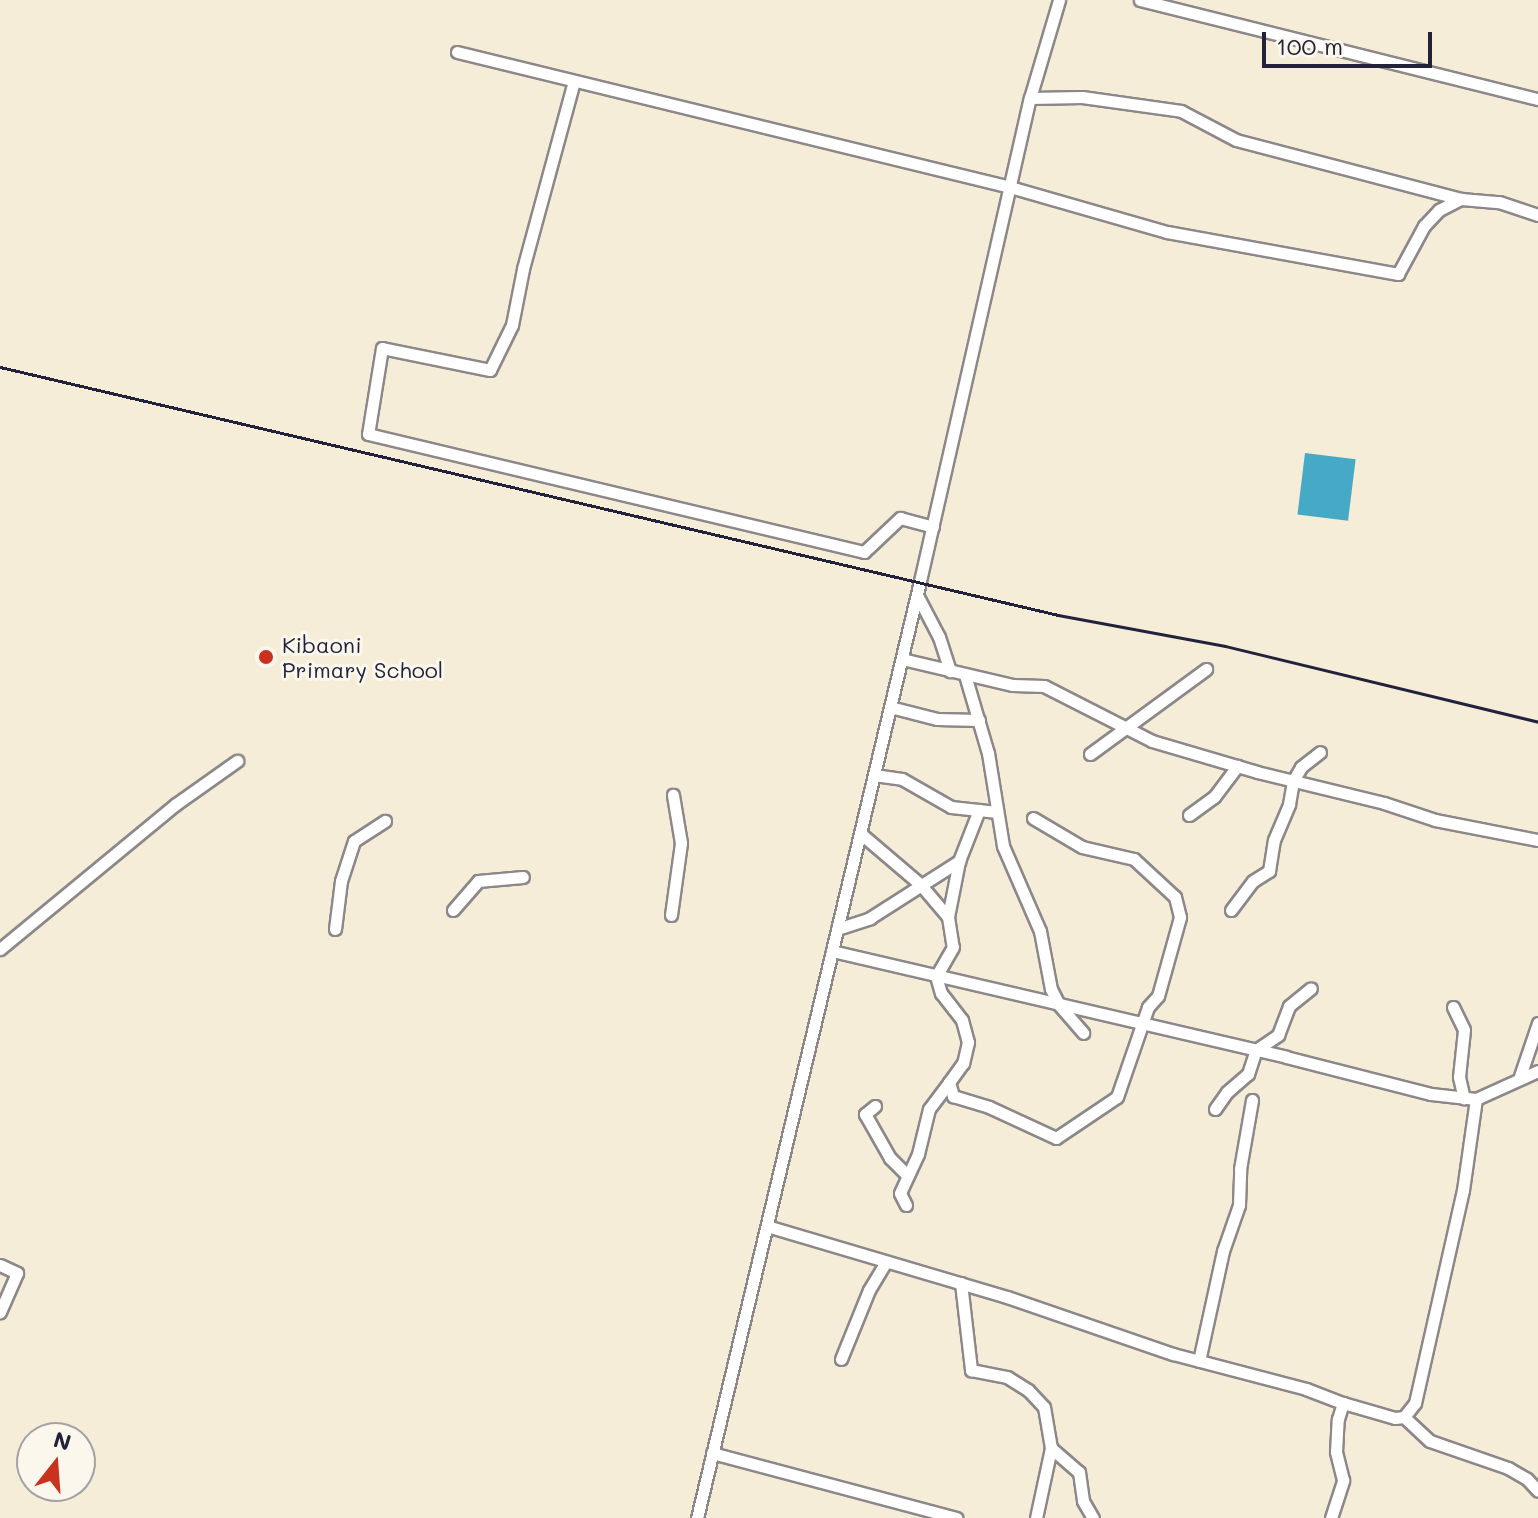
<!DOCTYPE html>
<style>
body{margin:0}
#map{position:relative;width:1538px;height:1518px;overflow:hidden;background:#f5edd8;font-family:Mali,sans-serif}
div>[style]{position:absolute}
.water>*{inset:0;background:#46aac6;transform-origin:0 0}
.roads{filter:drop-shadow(2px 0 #8c888a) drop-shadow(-2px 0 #8c888a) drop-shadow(0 2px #8c888a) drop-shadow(0 -2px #8c888a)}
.minor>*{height:11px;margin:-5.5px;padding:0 5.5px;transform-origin:5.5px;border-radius:5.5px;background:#fff}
.rail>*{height:3px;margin:-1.5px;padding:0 1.5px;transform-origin:1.5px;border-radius:1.5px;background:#22223b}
.dots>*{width:22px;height:22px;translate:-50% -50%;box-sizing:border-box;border:4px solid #fbf7ec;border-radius:50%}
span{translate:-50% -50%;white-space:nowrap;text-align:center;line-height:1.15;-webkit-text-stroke:6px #fbf7ec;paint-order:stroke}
.poi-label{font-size:22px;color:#22223b}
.left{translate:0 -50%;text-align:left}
.north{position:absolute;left:16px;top:1422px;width:80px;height:80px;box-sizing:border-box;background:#fbf7ec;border:2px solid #a4a2a5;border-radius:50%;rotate:17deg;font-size:22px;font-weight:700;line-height:32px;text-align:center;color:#22223b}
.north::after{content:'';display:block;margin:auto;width:28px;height:36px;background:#c8321e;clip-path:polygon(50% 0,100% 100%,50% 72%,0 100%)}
.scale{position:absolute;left:1262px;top:32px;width:170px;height:36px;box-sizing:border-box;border:4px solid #22223b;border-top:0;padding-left:10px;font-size:24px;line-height:28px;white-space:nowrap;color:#22223b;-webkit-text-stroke:6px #fbf7ec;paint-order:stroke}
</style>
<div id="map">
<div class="water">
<div style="left:1305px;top:453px;width:51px;height:62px;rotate:7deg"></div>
</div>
<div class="roads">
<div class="minor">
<div style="left:1140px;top:0;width:410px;rotate:14deg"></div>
<div style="left:457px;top:52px;width:569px;rotate:13.72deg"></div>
<div style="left:1010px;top:187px;width:163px;rotate:16deg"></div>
<div style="left:1167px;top:232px;width:235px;rotate:10.3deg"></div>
<div style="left:1398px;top:274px;width:55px;rotate:-61.6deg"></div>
<div style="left:1424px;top:226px;width:22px;rotate:-47deg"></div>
<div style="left:1439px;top:210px;width:25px;rotate:-27deg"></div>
<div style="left:574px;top:81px;width:195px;rotate:105.2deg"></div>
<div style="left:523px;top:269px;width:57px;rotate:101.1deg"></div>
<div style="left:512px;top:325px;width:50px;rotate:116.1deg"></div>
<div style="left:490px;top:370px;width:110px;rotate:-168.5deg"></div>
<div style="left:382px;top:348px;width:87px;rotate:99.2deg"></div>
<div style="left:368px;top:434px;width:510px;rotate:13.38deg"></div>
<div style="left:864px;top:552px;width:50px;rotate:-43.4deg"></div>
<div style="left:900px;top:518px;width:34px;rotate:15deg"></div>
<div style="left:1030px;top:98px;width:52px;rotate:-1.1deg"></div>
<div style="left:1082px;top:97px;width:100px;rotate:8deg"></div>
<div style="left:1181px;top:111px;width:62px;rotate:27.8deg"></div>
<div style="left:1236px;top:140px;width:233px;rotate:14.7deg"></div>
<div style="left:1461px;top:199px;width:38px;rotate:5deg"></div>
<div style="left:1499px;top:202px;width:41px;rotate:18.4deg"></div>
<div style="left:917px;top:595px;width:47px;rotate:62.4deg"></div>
<div style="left:939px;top:637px;width:36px;rotate:72deg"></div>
<div style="left:902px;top:659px;width:114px;rotate:13.2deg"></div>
<div style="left:1013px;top:685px;width:31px;rotate:2deg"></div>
<div style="left:1044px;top:686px;width:121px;rotate:27deg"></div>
<div style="left:1152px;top:741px;width:109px;rotate:16.4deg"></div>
<div style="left:1257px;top:772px;width:131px;rotate:13.7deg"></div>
<div style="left:1384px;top:803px;width:54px;rotate:18.4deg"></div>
<div style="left:1435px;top:820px;width:105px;rotate:11deg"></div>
<div style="left:965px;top:675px;width:81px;rotate:73.6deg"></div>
<div style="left:988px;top:753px;width:94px;rotate:80.8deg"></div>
<div style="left:1003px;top:846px;width:93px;rotate:66.5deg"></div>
<div style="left:1040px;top:931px;width:59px;rotate:79.3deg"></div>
<div style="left:1051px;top:989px;width:18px;rotate:63deg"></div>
<div style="left:1059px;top:1005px;width:37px;rotate:49deg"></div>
<div style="left:890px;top:707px;width:49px;rotate:14.3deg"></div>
<div style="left:937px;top:719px;width:42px;rotate:1.4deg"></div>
<div style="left:1090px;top:754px;width:144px;rotate:-36.2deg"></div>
<div style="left:874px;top:775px;width:28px;rotate:8deg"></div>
<div style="left:902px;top:779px;width:56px;rotate:29.7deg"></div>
<div style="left:951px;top:807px;width:46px;rotate:6.2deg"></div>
<div style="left:1189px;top:815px;width:31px;rotate:-36deg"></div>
<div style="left:1214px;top:797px;width:39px;rotate:-53deg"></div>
<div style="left:860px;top:833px;width:79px;rotate:40.4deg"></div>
<div style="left:920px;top:884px;width:43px;rotate:49.7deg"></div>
<div style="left:948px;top:917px;width:30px;rotate:81deg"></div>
<div style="left:953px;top:947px;width:34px;rotate:120deg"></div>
<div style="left:936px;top:976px;width:18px;rotate:74deg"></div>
<div style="left:941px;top:993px;width:34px;rotate:52deg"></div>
<div style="left:962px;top:1020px;width:23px;rotate:75deg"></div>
<div style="left:968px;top:1042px;width:22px;rotate:103deg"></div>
<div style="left:963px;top:1063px;width:24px;rotate:126deg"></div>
<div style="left:949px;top:1082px;width:15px;rotate:74deg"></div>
<div style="left:953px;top:1096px;width:38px;rotate:17deg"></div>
<div style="left:989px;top:1107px;width:74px;rotate:24.8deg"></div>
<div style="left:1056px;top:1138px;width:73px;rotate:-33.9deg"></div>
<div style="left:1117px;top:1097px;width:95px;rotate:-71deg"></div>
<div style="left:1148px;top:1007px;width:15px;rotate:-48deg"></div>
<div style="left:1158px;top:996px;width:82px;rotate:-74.4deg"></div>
<div style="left:1180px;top:917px;width:21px;rotate:-104deg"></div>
<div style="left:1175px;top:897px;width:56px;rotate:-137.2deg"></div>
<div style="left:1134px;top:859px;width:53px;rotate:-167deg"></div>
<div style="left:1082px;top:847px;width:57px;rotate:-149.4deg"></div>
<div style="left:453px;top:910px;width:38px;rotate:-49deg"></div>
<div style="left:478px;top:881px;width:45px;rotate:-5.1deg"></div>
<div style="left:1231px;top:910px;width:36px;rotate:-53deg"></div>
<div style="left:1253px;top:881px;width:19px;rotate:-32deg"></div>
<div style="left:1269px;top:871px;width:31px;rotate:-81deg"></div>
<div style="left:1274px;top:840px;width:39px;rotate:-67deg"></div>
<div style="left:1289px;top:804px;width:23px;rotate:-80deg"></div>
<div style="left:1293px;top:781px;width:16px;rotate:-60deg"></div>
<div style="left:1301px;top:767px;width:24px;rotate:-38deg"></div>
<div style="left:671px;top:915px;width:73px;rotate:-82.1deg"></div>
<div style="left:681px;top:843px;width:49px;rotate:-99.5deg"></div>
<div style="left:948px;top:917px;width:57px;rotate:-78.9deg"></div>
<div style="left:959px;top:861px;width:55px;rotate:-68.6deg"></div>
<div style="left:335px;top:929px;width:48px;rotate:-82.9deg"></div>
<div style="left:341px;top:881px;width:42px;rotate:-72deg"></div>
<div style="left:354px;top:841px;width:37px;rotate:-33deg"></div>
<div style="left:837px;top:929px;width:35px;rotate:-18deg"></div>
<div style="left:870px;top:918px;width:106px;rotate:-32.6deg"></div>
<div style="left:0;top:949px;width:228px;rotate:-39.5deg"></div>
<div style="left:176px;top:804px;width:75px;rotate:-35.2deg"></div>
<div style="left:832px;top:951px;width:466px;rotate:13.1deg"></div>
<div style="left:1286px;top:1057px;width:150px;rotate:14.3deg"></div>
<div style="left:1431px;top:1094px;width:45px;rotate:6.3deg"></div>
<div style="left:1476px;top:1099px;width:68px;rotate:-24.3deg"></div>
<div style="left:1453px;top:1007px;width:25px;rotate:64deg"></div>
<div style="left:1464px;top:1030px;width:47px;rotate:96.1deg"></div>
<div style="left:1459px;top:1077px;width:22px;rotate:77deg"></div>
<div style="left:1520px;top:1076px;width:56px;rotate:-71.2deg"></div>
<div style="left:875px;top:1106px;width:13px;rotate:141deg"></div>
<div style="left:865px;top:1114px;width:51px;rotate:60.4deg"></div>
<div style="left:890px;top:1158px;width:23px;rotate:45deg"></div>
<div style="left:1215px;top:1109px;width:21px;rotate:-55deg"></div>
<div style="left:1227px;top:1092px;width:28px;rotate:-41deg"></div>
<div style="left:1248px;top:1074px;width:25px;rotate:-72deg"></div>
<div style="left:1256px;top:1050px;width:27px;rotate:-34deg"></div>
<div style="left:1278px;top:1035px;width:31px;rotate:-69deg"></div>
<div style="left:1289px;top:1006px;width:28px;rotate:-39deg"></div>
<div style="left:906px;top:1205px;width:13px;rotate:-117deg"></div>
<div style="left:900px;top:1193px;width:43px;rotate:-65.2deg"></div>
<div style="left:918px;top:1154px;width:46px;rotate:-76.3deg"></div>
<div style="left:929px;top:1109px;width:34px;rotate:-53deg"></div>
<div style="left:767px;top:1226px;width:250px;rotate:16.5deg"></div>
<div style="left:1007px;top:1297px;width:176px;rotate:19deg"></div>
<div style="left:1173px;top:1354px;width:138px;rotate:14.7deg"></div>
<div style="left:1306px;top:1389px;width:40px;rotate:21deg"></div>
<div style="left:0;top:1265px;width:19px;rotate:25deg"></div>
<div style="left:17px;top:1273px;width:43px;rotate:113.6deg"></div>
<div style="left:961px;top:1283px;width:88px;rotate:83.4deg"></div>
<div style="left:971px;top:1370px;width:37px;rotate:11deg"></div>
<div style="left:1007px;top:1377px;width:25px;rotate:32deg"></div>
<div style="left:1028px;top:1390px;width:23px;rotate:47deg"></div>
<div style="left:1044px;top:1407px;width:42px;rotate:80.3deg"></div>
<div style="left:1051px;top:1448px;width:37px;rotate:41deg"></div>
<div style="left:1079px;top:1472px;width:29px;rotate:82deg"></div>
<div style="left:1083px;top:1501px;width:20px;rotate:60deg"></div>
<div style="left:841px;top:1359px;width:74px;rotate:-67.9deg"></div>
<div style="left:869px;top:1290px;width:33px;rotate:-59deg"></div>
<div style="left:1199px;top:1361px;width:113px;rotate:-77.7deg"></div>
<div style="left:1223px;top:1251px;width:49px;rotate:-70.8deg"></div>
<div style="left:1239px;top:1205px;width:36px;rotate:-88deg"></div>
<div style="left:1240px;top:1169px;width:70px;rotate:-80.1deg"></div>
<div style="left:1404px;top:1417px;width:35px;rotate:43deg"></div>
<div style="left:1430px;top:1441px;width:83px;rotate:19.1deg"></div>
<div style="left:1508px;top:1468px;width:22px;rotate:30deg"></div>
<div style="left:1527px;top:1479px;width:16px;rotate:47deg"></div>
<div style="left:712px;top:1453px;width:253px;rotate:14.9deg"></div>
<div style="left:697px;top:1518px;width:963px;rotate:-76.61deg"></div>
<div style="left:920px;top:581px;width:495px;rotate:-77.2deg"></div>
<div style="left:1030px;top:98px;width:102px;rotate:-73.5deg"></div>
<div style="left:1036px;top:1518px;width:72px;rotate:-77.9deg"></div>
<div style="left:1331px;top:1518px;width:40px;rotate:-72deg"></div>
<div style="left:1343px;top:1480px;width:29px;rotate:-104deg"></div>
<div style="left:1336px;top:1452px;width:33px;rotate:-87deg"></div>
<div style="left:1338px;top:1419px;width:17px;rotate:-73deg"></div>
<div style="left:1343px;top:1403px;width:54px;rotate:16.1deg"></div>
<div style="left:1395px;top:1418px;width:9px;rotate:-6deg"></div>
<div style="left:1404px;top:1417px;width:18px;rotate:-52deg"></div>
<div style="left:1415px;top:1403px;width:218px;rotate:-77.3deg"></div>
<div style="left:1463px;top:1190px;width:92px;rotate:-81.9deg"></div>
</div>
</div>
<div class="rail">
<div style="left:0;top:367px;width:1087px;rotate:13.19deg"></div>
<div style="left:1058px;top:615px;width:170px;rotate:10.5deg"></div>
<div style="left:1225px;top:646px;width:322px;rotate:13.6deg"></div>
</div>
<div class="dots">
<div style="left:266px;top:657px;background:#c8321e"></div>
</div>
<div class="poi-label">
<span class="left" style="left:282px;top:657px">Kibaoni<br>Primary School</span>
</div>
<div class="north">N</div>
<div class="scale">100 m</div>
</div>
